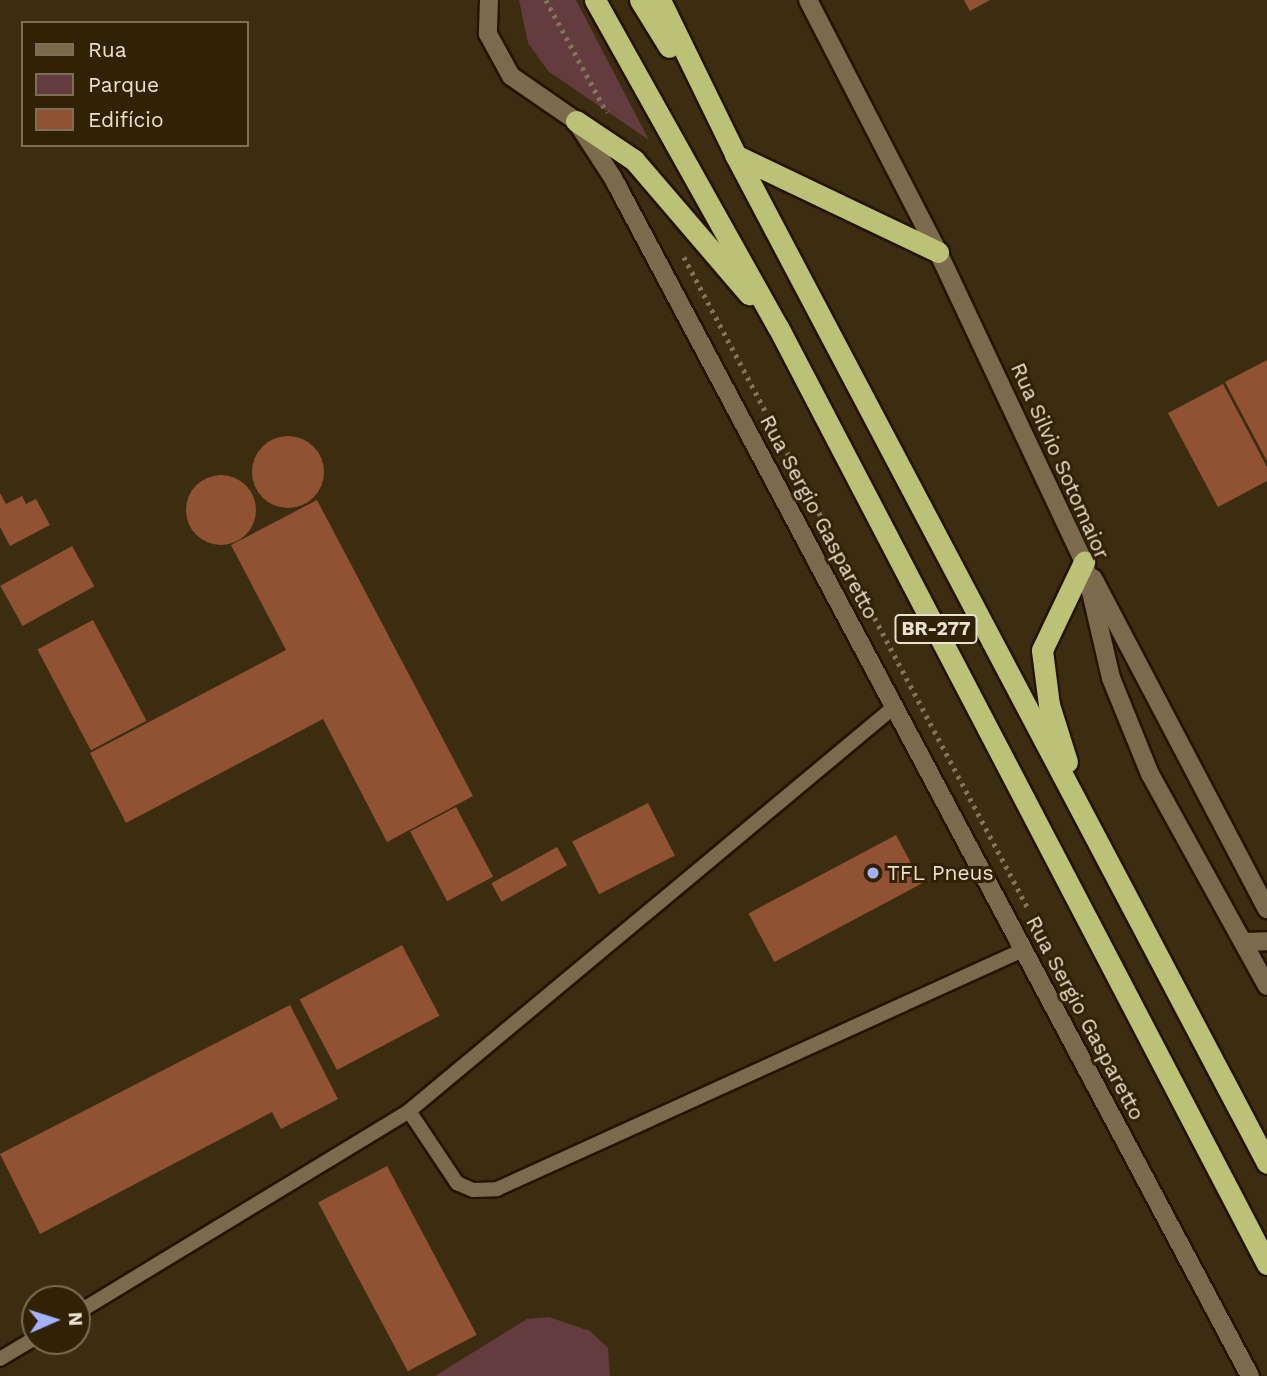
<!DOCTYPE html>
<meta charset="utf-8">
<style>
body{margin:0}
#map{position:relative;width:1267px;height:1376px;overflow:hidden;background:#3c2c10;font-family:"Work Sans",sans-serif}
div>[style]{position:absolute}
.green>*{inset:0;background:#643b3f}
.building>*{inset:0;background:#905232;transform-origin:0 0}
.round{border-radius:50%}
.path>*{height:4.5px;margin-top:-2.25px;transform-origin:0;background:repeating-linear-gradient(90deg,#81735c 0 3.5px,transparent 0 8.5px)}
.roads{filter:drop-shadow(2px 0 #231400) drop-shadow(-2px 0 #231400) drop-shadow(0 2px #231400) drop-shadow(0 -2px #231400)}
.service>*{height:14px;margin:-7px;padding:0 7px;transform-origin:7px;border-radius:7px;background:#7c6a4d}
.minor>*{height:18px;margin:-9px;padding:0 9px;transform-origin:9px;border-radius:9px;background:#7c6a4d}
.tertiary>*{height:18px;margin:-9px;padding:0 9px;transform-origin:9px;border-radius:9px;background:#7c6a4d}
.motorway>*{height:21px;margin:-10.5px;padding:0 10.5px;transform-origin:10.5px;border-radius:10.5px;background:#bbc177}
.dots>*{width:19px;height:19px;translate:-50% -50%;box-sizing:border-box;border:4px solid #322205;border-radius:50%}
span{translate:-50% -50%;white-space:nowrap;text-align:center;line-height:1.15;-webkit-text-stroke:6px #322205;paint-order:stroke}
.shield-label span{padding:2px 5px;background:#322205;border:2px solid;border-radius:5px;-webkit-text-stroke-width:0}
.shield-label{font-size:19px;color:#ebe1d1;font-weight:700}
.street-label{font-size:21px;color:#ebe1d1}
.poi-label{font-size:21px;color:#ebe1d1}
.left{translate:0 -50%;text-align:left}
.legend{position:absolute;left:21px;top:21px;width:228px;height:126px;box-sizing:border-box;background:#322205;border:2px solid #7c6e57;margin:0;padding:9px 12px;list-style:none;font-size:21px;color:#ebe1d1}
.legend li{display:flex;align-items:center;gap:14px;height:35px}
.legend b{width:35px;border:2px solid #7c6e57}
.north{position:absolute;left:21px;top:1285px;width:70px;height:70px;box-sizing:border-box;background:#322205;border:2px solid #7c6e57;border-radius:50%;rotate:87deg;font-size:19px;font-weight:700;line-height:28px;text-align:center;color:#ebe1d1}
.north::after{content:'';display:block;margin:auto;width:24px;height:32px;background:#a3b2fd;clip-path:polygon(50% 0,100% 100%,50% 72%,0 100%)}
</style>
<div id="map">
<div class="green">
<div style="clip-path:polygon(519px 0,576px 0,649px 140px,548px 71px,528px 43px)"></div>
<div style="clip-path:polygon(549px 1317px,590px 1331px,608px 1348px,610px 1376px,435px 1376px,527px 1319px)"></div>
</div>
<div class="building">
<div style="clip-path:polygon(964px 0,990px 0,970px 11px)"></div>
<div style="clip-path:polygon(1267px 360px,1267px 461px,1225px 382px)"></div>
<div style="clip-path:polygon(1223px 384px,1267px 467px,1267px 481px,1218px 507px,1168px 413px)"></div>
<div class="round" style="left:252px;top:436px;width:72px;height:72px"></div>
<div class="round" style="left:186px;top:475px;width:70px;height:70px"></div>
<div style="clip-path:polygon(0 493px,6px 504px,22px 496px,26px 504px,36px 499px,50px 525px,10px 546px,0 527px)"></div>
<div style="clip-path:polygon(317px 500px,473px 796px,387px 842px,323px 719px,126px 823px,90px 753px,286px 650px,231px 545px)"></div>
<div style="left:72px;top:546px;width:46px;height:82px;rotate:61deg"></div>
<div style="left:93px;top:620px;width:114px;height:63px;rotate:62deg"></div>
<div style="left:648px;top:803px;width:59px;height:85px;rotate:63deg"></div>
<div style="left:456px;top:807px;width:79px;height:52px;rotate:62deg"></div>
<div style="left:896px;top:835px;width:55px;height:167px;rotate:62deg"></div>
<div style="left:557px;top:847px;width:21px;height:75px;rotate:61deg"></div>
<div style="left:402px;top:945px;width:80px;height:116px;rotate:62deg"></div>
<div style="clip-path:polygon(290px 1005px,338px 1099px,281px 1129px,272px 1112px,40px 1234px,0 1154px)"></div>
<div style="left:387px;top:1166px;width:191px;height:78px;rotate:62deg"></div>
</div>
<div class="path">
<div style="left:546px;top:0;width:128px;rotate:61.6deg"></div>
<div style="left:684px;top:257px;width:736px;rotate:62.15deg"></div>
</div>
<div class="roads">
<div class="service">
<div style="left:409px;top:1111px;width:87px;rotate:56.3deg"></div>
<div style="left:457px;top:1183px;width:17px;rotate:24deg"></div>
<div style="left:473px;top:1190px;width:24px;rotate:-2deg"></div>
<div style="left:497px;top:1189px;width:578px;rotate:-24.44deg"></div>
<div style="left:77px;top:1313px;width:389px;rotate:-31.3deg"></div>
<div style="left:409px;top:1111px;width:631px;rotate:-39.79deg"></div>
<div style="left:0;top:1359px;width:41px;rotate:-31deg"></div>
</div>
<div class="minor">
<div style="left:1244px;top:942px;width:23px;rotate:-2deg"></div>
</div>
<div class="tertiary">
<div style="left:489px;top:0;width:34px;rotate:92deg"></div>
<div style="left:488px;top:34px;width:48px;rotate:61.3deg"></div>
<div style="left:511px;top:76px;width:79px;rotate:34.7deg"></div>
<div style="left:576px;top:121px;width:68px;rotate:57deg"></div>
<div style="left:613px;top:178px;width:1357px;rotate:62deg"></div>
<div style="left:808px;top:0;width:284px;rotate:62.7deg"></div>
<div style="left:938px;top:252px;width:343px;rotate:64.8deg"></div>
<div style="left:1084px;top:562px;width:119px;rotate:76.9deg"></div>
<div style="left:1111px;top:678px;width:104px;rotate:67.9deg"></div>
<div style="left:1150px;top:774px;width:242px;rotate:61.1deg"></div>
<div style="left:1093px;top:578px;width:374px;rotate:62.3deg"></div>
</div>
<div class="motorway">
<div style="left:595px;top:0;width:375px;rotate:60.8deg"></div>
<div style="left:778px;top:327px;width:1057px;rotate:62.44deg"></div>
<div style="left:640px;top:0;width:55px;rotate:58.3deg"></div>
<div style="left:660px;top:0;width:176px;rotate:64deg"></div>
<div style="left:737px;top:158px;width:1136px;rotate:62.19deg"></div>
<div style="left:576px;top:121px;width:70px;rotate:33.9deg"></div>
<div style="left:634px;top:160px;width:177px;rotate:49.4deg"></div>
<div style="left:735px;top:155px;width:225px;rotate:25.5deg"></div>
<div style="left:1067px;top:762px;width:60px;rotate:-107.5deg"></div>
<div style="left:1049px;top:705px;width:55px;rotate:-97.3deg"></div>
<div style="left:1042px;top:650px;width:98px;rotate:-64.5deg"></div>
</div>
</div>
<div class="dots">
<div style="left:873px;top:873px;background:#a3b2fd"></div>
</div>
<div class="shield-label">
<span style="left:936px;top:629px">BR-277</span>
</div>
<div class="street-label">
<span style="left:1060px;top:461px;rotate:66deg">Rua Silvio Sotomaior</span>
<span style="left:819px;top:517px;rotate:62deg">Rua Sergio Gasparetto</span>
<span style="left:1085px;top:1018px;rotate:62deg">Rua Sergio Gasparetto</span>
</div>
<div class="poi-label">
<span class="left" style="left:887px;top:873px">TFL Pneus</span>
</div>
<ul class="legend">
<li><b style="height:9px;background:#7c6a4d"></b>Rua</li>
<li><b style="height:19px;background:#643b3f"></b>Parque</li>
<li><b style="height:19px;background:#905232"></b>Edifício</li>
</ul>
<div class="north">N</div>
</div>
